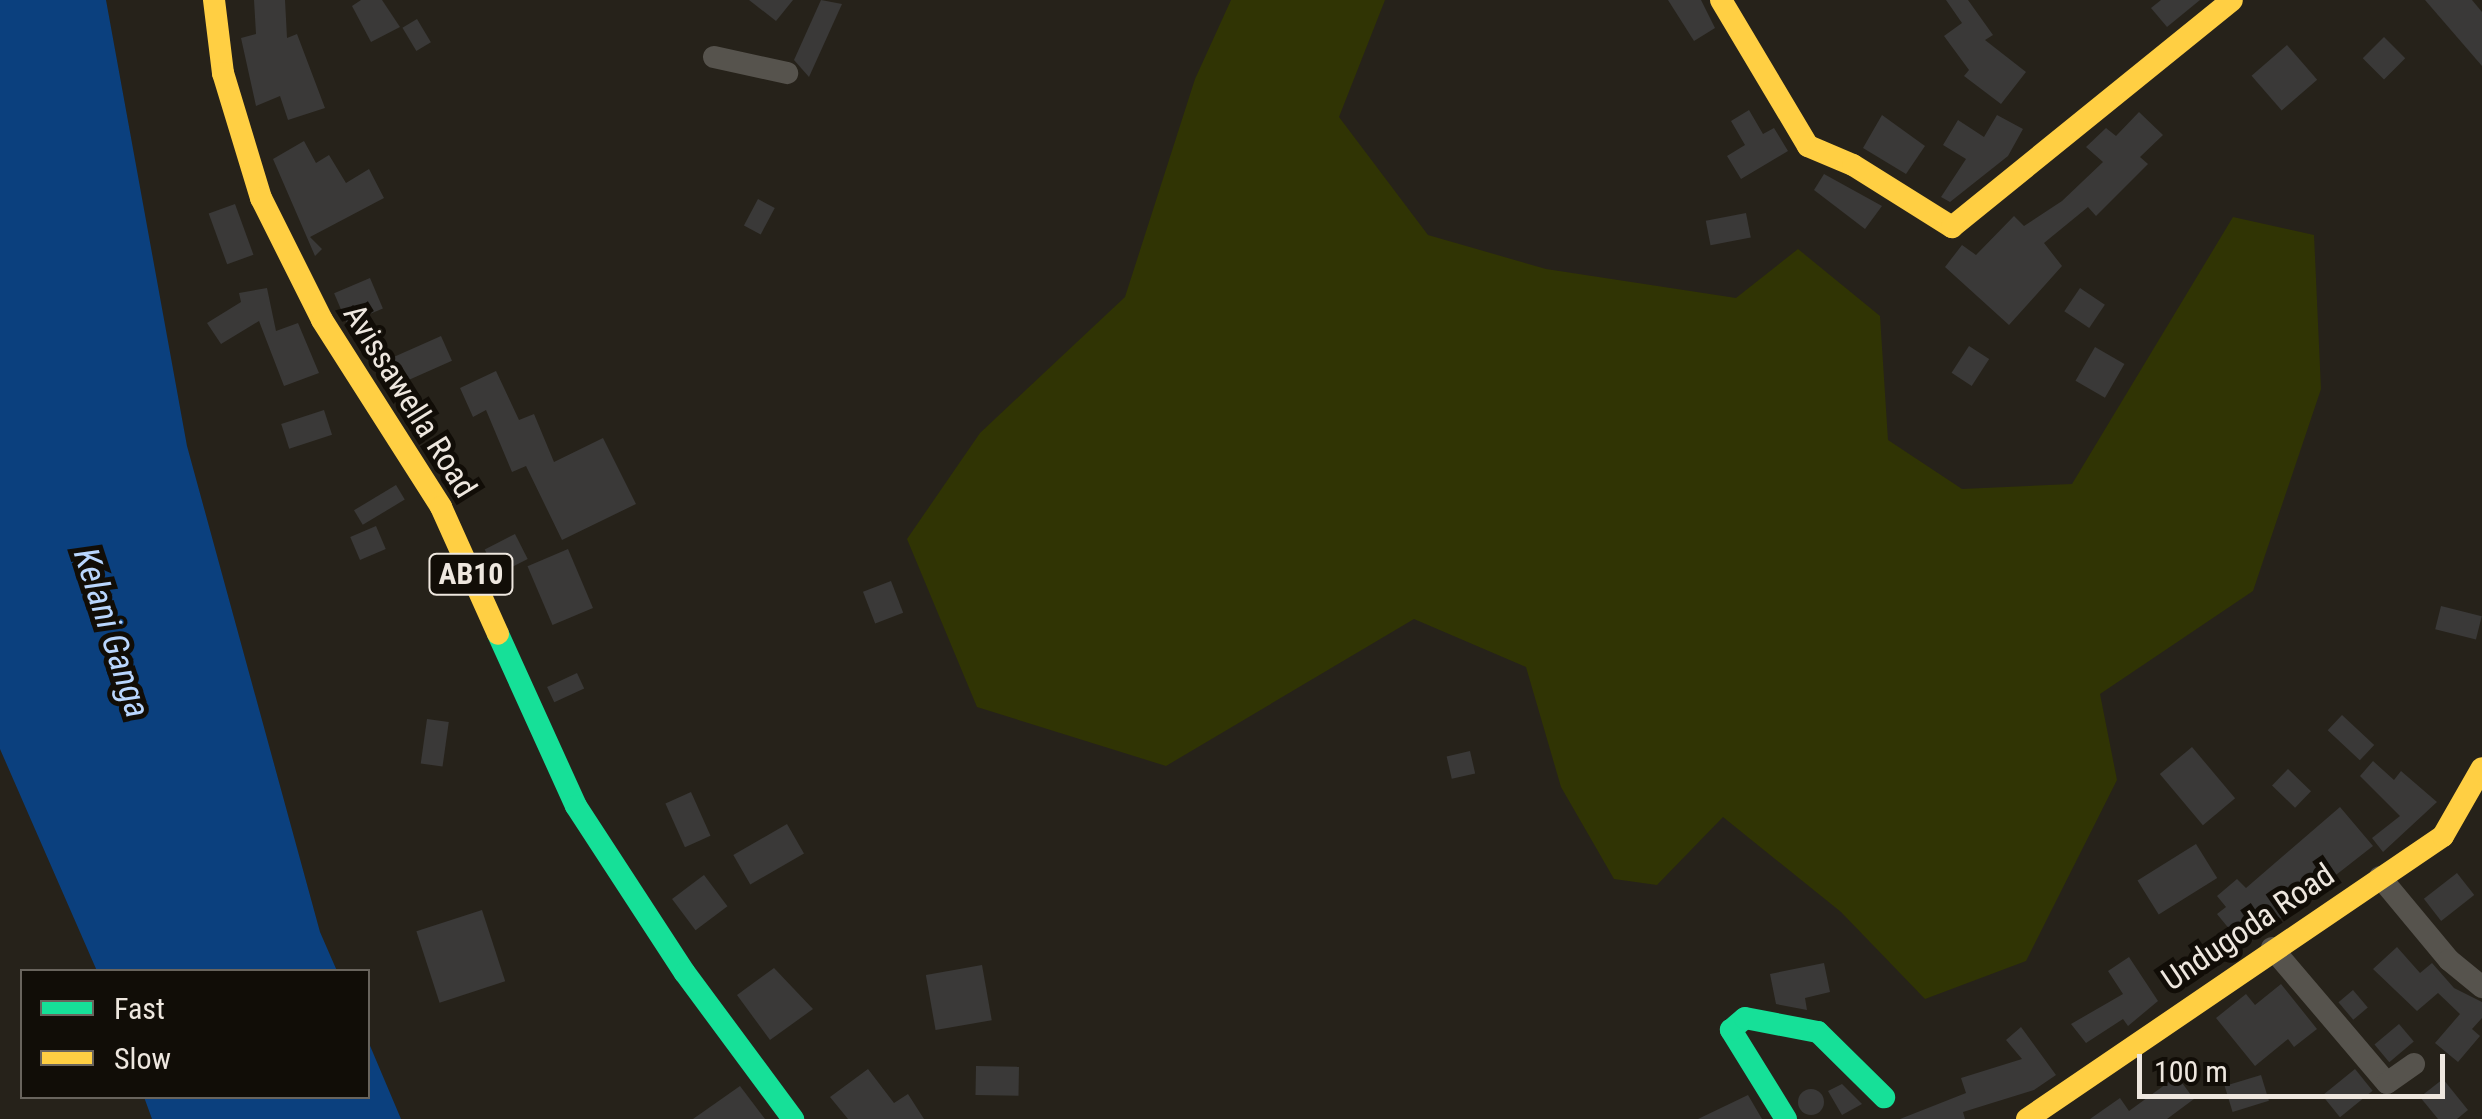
<!DOCTYPE html>
<style>
body{margin:0}
#map{position:relative;width:2482px;height:1119px;overflow:hidden;background:#26221a;font-family:"Roboto Condensed",sans-serif}
div>[style]{position:absolute}
.green>*{inset:0;background:#303404}
.water>*{inset:0;background:#0b407e}
.building>*{inset:0;background:#3a3938;transform-origin:0 0}
.round{border-radius:50%}
.street>*{height:22px;margin:-11px;padding:0 11px;transform-origin:11px;border-radius:11px;background:#56534d}
.fast>*{height:22px;margin:-11px;padding:0 11px;transform-origin:11px;border-radius:11px;background:#16e098}
.slow>*{height:22px;margin:-11px;padding:0 11px;transform-origin:11px;border-radius:11px;background:#ffcf43}
span{translate:-50% -50%;white-space:nowrap;text-align:center;line-height:1.15;-webkit-text-stroke:10px #110d07;paint-order:stroke}
.shield-label span{padding:2px 8px;background:#110d07;border:2px solid;border-radius:8px;-webkit-text-stroke-width:0}
.shield-label{font-size:30px;color:#eee7df;font-weight:700}
.street-label{font-size:32px;color:#eee7df}
.water-label{font-size:35px;color:#b9d6fe;font-style:italic}
.legend{position:absolute;left:20px;top:969px;width:350px;height:130px;box-sizing:border-box;background:#110d07;border:2px solid #69645d;margin:0;padding:12px 18px;list-style:none;font-size:30px;color:#eee7df}
.legend li{display:flex;align-items:center;gap:20px;height:50px}
.legend b{width:50px;border:2px solid #69645d}
.scale{position:absolute;left:2137px;top:1054px;width:308px;height:45px;box-sizing:border-box;border:5px solid #eee7df;border-top:0;padding-left:12px;font-size:30px;line-height:35px;white-space:nowrap;color:#eee7df;-webkit-text-stroke:8px #110d07;paint-order:stroke}
</style>
<div id="map">
<div class="green">
<div style="clip-path:polygon(1231px 0,1385px 0,1339px 117px,1428px 235px,1546px 269px,1736px 298px,1798px 249px,1880px 316px,1888px 440px,1962px 489px,2072px 484px,2233px 217px,2314px 235px,2321px 389px,2253px 591px,2100px 694px,2117px 780px,2026px 961px,1925px 999px,1841px 912px,1723px 817px,1657px 885px,1614px 879px,1561px 787px,1526px 667px,1414px 619px,1166px 766px,977px 707px,907px 539px,980px 433px,1125px 297px,1195px 79px)"></div>
</div>
<div class="water">
<div style="clip-path:polygon(0 0,106px 0,187px 446px,320px 932px,337px 971px,97px 971px,0 749px)"></div>
<div style="clip-path:polygon(368px 1041px,401px 1119px,152px 1119px,144px 1097px,368px 1096px)"></div>
</div>
<div class="building">
<div style="clip-path:polygon(254px 0,285px 0,287px 38px,297px 34px,325px 108px,288px 120px,280px 96px,256px 106px,241px 38px,256px 34px)"></div>
<div style="clip-path:polygon(361px 0,382px 0,400px 27px,371px 42px,352px 6px)"></div>
<div style="clip-path:polygon(749px 0,793px 0,776px 21px)"></div>
<div style="clip-path:polygon(821px 0,842px 4px,809px 77px,794px 60px)"></div>
<div style="clip-path:polygon(1668px 0,1701px 0,1715px 28px,1694px 41px)"></div>
<div style="clip-path:polygon(1946px 0,1968px 0,1993px 35px,1985px 40px,2026px 72px,2001px 104px,1964px 76px,1969px 70px,1944px 36px,1962px 23px)"></div>
<div style="clip-path:polygon(2161px 0,2200px 0,2167px 27px,2151px 8px)"></div>
<div style="clip-path:polygon(2425px 0,2472px 0,2482px 12px,2482px 66px)"></div>
<div style="left:417px;top:19px;width:27px;height:17px;rotate:59deg"></div>
<div style="left:2384px;top:37px;width:30px;height:30px;rotate:45deg"></div>
<div style="left:2287px;top:45px;width:46px;height:47px;rotate:49deg"></div>
<div style="clip-path:polygon(1749px 110px,1763px 134px,1774px 128px,1788px 151px,1741px 179px,1727px 156px,1745px 145px,1731px 121px)"></div>
<div style="clip-path:polygon(2139px 112px,2163px 135px,2140px 157px,2148px 164px,2096px 216px,2088px 207px,2044px 243px,2062px 266px,2009px 325px,1945px 267px,1962px 245px,1976px 255px,2014px 216px,2024px 226px,2062px 201px,2103px 162px,2086px 147px,2106px 128px,2116px 136px)"></div>
<div style="clip-path:polygon(1882px 115px,1925px 146px,1906px 174px,1863px 148px)"></div>
<div style="clip-path:polygon(1997px 115px,2023px 129px,2008px 156px,1950px 202px,1941px 197px,1966px 159px,1943px 145px,1958px 120px,1984px 137px)"></div>
<div style="clip-path:polygon(304px 141px,316px 163px,329px 155px,346px 183px,369px 169px,384px 198px,310px 237px,322px 249px,315px 256px,273px 159px)"></div>
<div style="clip-path:polygon(1824px 174px,1882px 206px,1865px 229px,1814px 190px)"></div>
<div style="left:758px;top:199px;width:19px;height:30px;rotate:28deg"></div>
<div style="left:235px;top:204px;width:54px;height:28px;rotate:70deg"></div>
<div style="left:1746px;top:213px;width:25px;height:41px;rotate:79deg"></div>
<div style="left:370px;top:278px;width:33px;height:39px;rotate:67deg"></div>
<div style="clip-path:polygon(267px 288px,276px 331px,298px 323px,319px 373px,284px 386px,259px 321px,221px 344px,207px 323px,241px 302px,239px 293px)"></div>
<div style="left:2080px;top:288px;width:30px;height:28px;rotate:34deg"></div>
<div style="left:441px;top:336px;width:27px;height:53px;rotate:66deg"></div>
<div style="left:1969px;top:346px;width:24px;height:32px;rotate:33deg"></div>
<div style="left:2095px;top:347px;width:34px;height:39px;rotate:30deg"></div>
<div style="clip-path:polygon(496px 371px,519px 420px,534px 414px,554px 462px,603px 438px,636px 504px,562px 540px,526px 466px,512px 472px,486px 410px,473px 417px,460px 388px)"></div>
<div style="left:324px;top:410px;width:26px;height:45px;rotate:72deg"></div>
<div style="left:396px;top:485px;width:17px;height:49px;rotate:59deg"></div>
<div style="left:376px;top:526px;width:25px;height:28px;rotate:67deg"></div>
<div style="left:515px;top:534px;width:28px;height:34px;rotate:63deg"></div>
<div style="left:568px;top:549px;width:64px;height:44px;rotate:67deg"></div>
<div style="left:891px;top:581px;width:34px;height:30px;rotate:69deg"></div>
<div style="left:2441px;top:606px;width:42px;height:24px;rotate:14deg"></div>
<div style="left:577px;top:673px;width:17px;height:33px;rotate:65deg"></div>
<div style="left:2342px;top:715px;width:44px;height:21px;rotate:43deg"></div>
<div style="left:427px;top:719px;width:22px;height:45px;rotate:8deg"></div>
<div style="left:2192px;top:747px;width:67px;height:42px;rotate:50deg"></div>
<div style="left:1470px;top:751px;width:23px;height:24px;rotate:77deg"></div>
<div style="clip-path:polygon(2373px 761px,2394px 780px,2401px 771px,2437px 802px,2383px 852px,2372px 838px,2400px 816px,2360px 776px)"></div>
<div style="left:2288px;top:769px;width:32px;height:23px;rotate:44deg"></div>
<div style="left:691px;top:792px;width:48px;height:28px;rotate:66deg"></div>
<div style="clip-path:polygon(2340px 807px,2373px 846px,2244px 947px,2217px 914px,2226px 907px,2217px 896px,2237px 879px,2246px 888px)"></div>
<div style="left:787px;top:824px;width:34px;height:62px;rotate:60deg"></div>
<div style="left:2196px;top:844px;width:40px;height:69px;rotate:58deg"></div>
<div style="left:2457px;top:873px;width:28px;height:42px;rotate:52deg"></div>
<div style="left:704px;top:875px;width:39px;height:40px;rotate:53deg"></div>
<div style="left:482px;top:910px;width:75px;height:69px;rotate:72deg"></div>
<div style="clip-path:polygon(2397px 947px,2420px 973px,2432px 963px,2454px 988px,2482px 1002px,2482px 1018px,2472px 1029px,2480px 1036px,2458px 1062px,2435px 1043px,2460px 1014px,2438px 993px,2417px 1011px,2373px 969px)"></div>
<div style="clip-path:polygon(2129px 957px,2158px 1001px,2128px 1026px,2123px 1019px,2086px 1043px,2071px 1024px,2123px 994px,2108px 971px)"></div>
<div style="clip-path:polygon(1824px 963px,1830px 992px,1805px 998px,1807px 1010px,1776px 1004px,1770px 974px)"></div>
<div style="left:982px;top:965px;width:56px;height:57px;rotate:80deg"></div>
<div style="clip-path:polygon(774px 968px,813px 1009px,770px 1040px,737px 995px)"></div>
<div style="clip-path:polygon(2281px 984px,2317px 1029px,2294px 1047px,2288px 1039px,2255px 1066px,2216px 1018px,2246px 994px,2255px 1005px)"></div>
<div style="left:2353px;top:990px;width:23px;height:19px;rotate:50deg"></div>
<div style="left:2399px;top:1024px;width:23px;height:32px;rotate:50deg"></div>
<div style="clip-path:polygon(2021px 1027px,2056px 1075px,2034px 1090px,1963px 1112px,1965px 1119px,1900px 1119px,1966px 1093px,1961px 1078px,2022px 1059px,2006px 1040px)"></div>
<div style="left:976px;top:1066px;width:43px;height:29px;rotate:1deg"></div>
<div style="clip-path:polygon(868px 1069px,894px 1103px,908px 1094px,924px 1119px,848px 1119px,830px 1097px)"></div>
<div style="left:2355px;top:1069px;width:28px;height:42px;rotate:51deg"></div>
<div style="left:2261px;top:1075px;width:27px;height:38px;rotate:73deg"></div>
<div style="clip-path:polygon(2177px 1076px,2194px 1099px,2167px 1119px,2090px 1119px,2120px 1098px,2129px 1111px)"></div>
<div style="clip-path:polygon(2443px 1079px,2468px 1110px,2457px 1119px,2438px 1119px,2420px 1097px)"></div>
<div style="clip-path:polygon(1842px 1084px,1862px 1104px,1842px 1115px,1828px 1091px)"></div>
<div style="clip-path:polygon(740px 1086px,765px 1119px,693px 1119px)"></div>
<div class="round" style="left:1798px;top:1089px;width:26px;height:26px"></div>
<div style="clip-path:polygon(1748px 1095px,1762px 1119px,1698px 1119px)"></div>
</div>
<div class="street">
<div style="left:714px;top:57px;width:75px;rotate:12.4deg"></div>
<div style="left:2380px;top:877px;width:108px;rotate:50.3deg"></div>
<div style="left:2449px;top:960px;width:43px;rotate:39.3deg"></div>
<div style="left:2272px;top:948px;width:177px;rotate:49.6deg"></div>
<div style="left:2387px;top:1083px;width:33px;rotate:-35deg"></div>
</div>
<div class="fast">
<div style="left:498px;top:634px;width:189px;rotate:65.6deg"></div>
<div style="left:576px;top:806px;width:199px;rotate:56.9deg"></div>
<div style="left:685px;top:973px;width:182px;rotate:53.5deg"></div>
<div style="left:1786px;top:1119px;width:105px;rotate:-121.7deg"></div>
<div style="left:1731px;top:1030px;width:18px;rotate:-41deg"></div>
<div style="left:1745px;top:1018px;width:74px;rotate:10.9deg"></div>
<div style="left:1818px;top:1032px;width:93px;rotate:44.6deg"></div>
</div>
<div class="slow">
<div style="left:214px;top:0;width:74px;rotate:83deg"></div>
<div style="left:223px;top:73px;width:131px;rotate:73.1deg"></div>
<div style="left:261px;top:198px;width:136px;rotate:63.4deg"></div>
<div style="left:322px;top:320px;width:222px;rotate:57.5deg"></div>
<div style="left:441px;top:507px;width:139px;rotate:65.8deg"></div>
<div style="left:1721px;top:0;width:170px;rotate:59.2deg"></div>
<div style="left:1808px;top:146px;width:49px;rotate:22.9deg"></div>
<div style="left:1853px;top:165px;width:117px;rotate:32.1deg"></div>
<div style="left:1952px;top:227px;width:360px;rotate:-39deg"></div>
<div style="left:2027px;top:1119px;width:503px;rotate:-34.23deg"></div>
<div style="left:2443px;top:836px;width:78px;rotate:-60.2deg"></div>
</div>
<div class="shield-label">
<span style="left:471px;top:574px">AB10</span>
</div>
<div class="street-label">
<span style="left:410px;top:401px;rotate:58deg">Avissawella Road</span>
<span style="left:2248px;top:927px;rotate:-34deg">Undugoda Road</span>
</div>
<div class="water-label">
<span style="left:111px;top:633px;rotate:72deg">Kelani Ganga</span>
</div>
<ul class="legend">
<li><b style="height:12px;background:#16e098"></b>Fast</li>
<li><b style="height:12px;background:#ffcf43"></b>Slow</li>
</ul>
<div class="scale">100 m</div>
</div>
